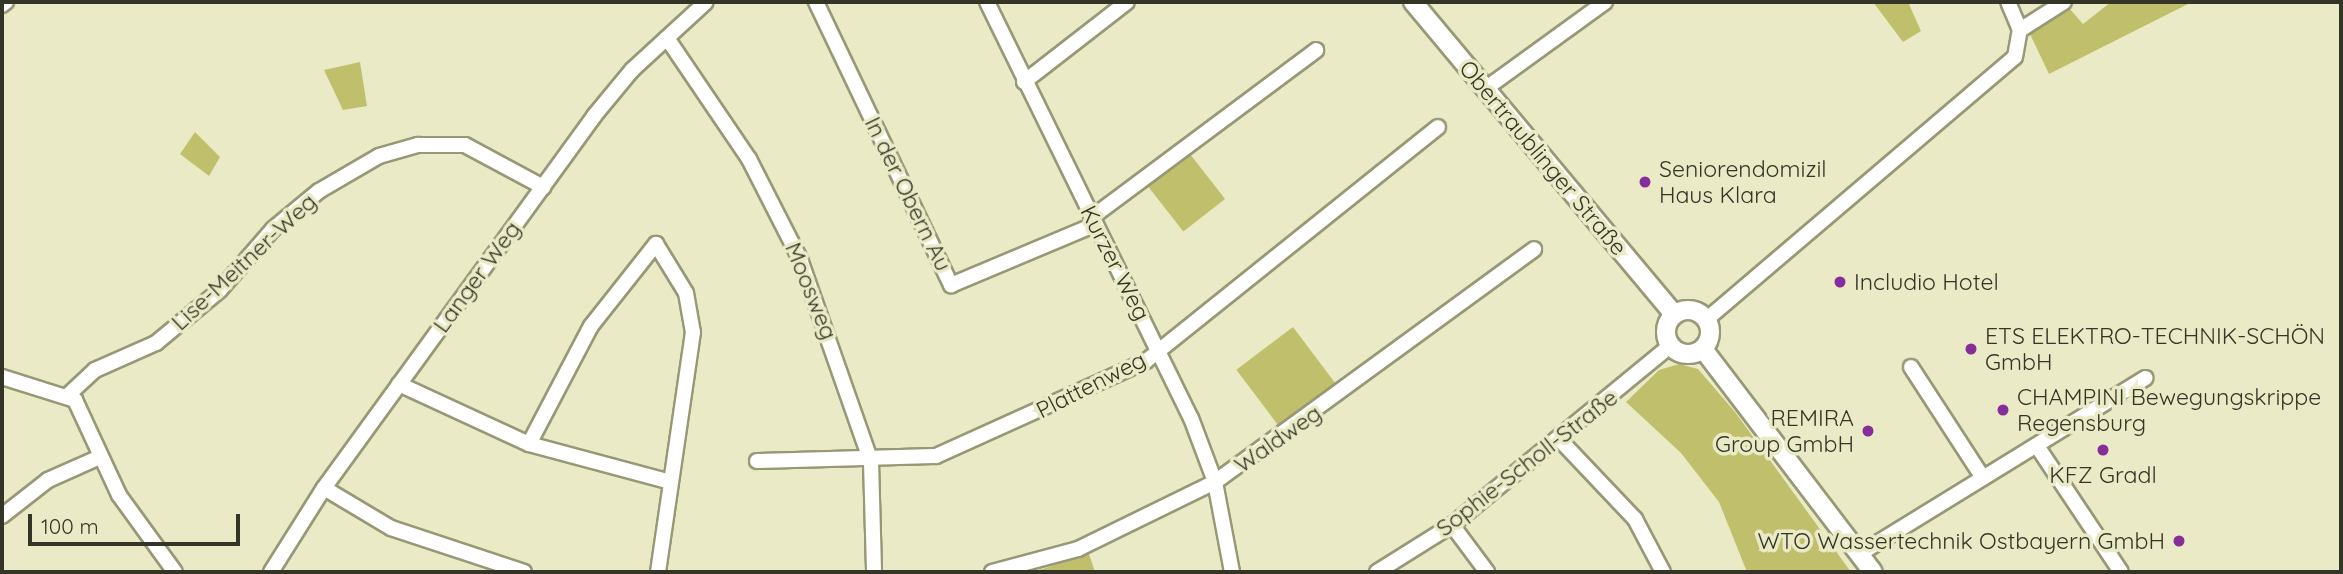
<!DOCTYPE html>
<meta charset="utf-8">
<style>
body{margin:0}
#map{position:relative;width:2343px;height:574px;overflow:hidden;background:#eaebc6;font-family:Quicksand,sans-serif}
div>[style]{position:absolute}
.green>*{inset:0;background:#c0c06c;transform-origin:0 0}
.roads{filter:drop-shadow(2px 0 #989876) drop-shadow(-2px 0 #989876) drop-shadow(0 2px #989876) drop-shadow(0 -2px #989876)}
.minor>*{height:14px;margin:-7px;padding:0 7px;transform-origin:7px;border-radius:7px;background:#fff}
.tertiary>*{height:18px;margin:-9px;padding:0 9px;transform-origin:9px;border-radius:9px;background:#fff}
.tertiary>.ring{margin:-9px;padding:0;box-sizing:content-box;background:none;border:18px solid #fff;border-radius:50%}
.dots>*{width:19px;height:19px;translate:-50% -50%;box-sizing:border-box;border:4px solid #eaebc6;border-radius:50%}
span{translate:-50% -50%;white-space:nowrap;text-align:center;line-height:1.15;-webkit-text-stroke:7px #eaebc6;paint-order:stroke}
.street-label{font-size:23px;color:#353527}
.poi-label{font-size:23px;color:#353527}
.left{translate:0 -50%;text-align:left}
.right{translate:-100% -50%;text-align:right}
.frame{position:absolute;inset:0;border:4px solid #353527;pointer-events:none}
.scale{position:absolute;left:28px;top:514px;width:212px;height:32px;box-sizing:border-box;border:4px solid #353527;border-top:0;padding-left:9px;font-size:21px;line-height:24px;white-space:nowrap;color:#353527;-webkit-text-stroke:5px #eaebc6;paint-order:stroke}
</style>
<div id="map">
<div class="green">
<div style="clip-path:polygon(1873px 2px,1908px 2px,1921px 31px,1903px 42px)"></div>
<div style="clip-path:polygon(2111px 2px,2192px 2px,2049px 74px,2030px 34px,2069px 8px,2083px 24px)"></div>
<div style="clip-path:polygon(360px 62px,367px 106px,343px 110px,324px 70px)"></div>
<div style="clip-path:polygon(195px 132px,220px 157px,209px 176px,180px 154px)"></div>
<div style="left:1190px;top:154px;width:57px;height:53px;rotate:52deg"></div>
<div style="left:1293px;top:327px;width:75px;height:71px;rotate:53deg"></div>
<div style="clip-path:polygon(1679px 364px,1698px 369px,1735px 412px,1851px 572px,1747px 572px,1719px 502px,1681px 453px,1626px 402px,1659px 370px)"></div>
<div style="clip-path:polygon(1089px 554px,1095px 572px,1036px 572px,1036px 571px)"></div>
</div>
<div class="roads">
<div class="minor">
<div style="left:816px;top:2px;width:314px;rotate:64.5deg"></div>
<div style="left:951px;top:285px;width:155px;rotate:-22.8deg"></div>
<div style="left:987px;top:2px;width:463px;rotate:63.9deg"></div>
<div style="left:1191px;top:418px;width:68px;rotate:69.4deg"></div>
<div style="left:1215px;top:482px;width:92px;rotate:79.3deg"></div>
<div style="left:2px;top:5px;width:5px;rotate:-37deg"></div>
<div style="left:2020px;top:30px;width:52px;rotate:-32.5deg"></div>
<div style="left:667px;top:38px;width:146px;rotate:55.9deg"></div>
<div style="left:749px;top:159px;width:112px;rotate:63deg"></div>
<div style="left:800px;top:259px;width:215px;rotate:70.7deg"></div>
<div style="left:871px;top:462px;width:110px;rotate:88.4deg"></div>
<div style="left:1024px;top:82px;width:130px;rotate:-37.8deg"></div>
<div style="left:1485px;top:89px;width:148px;rotate:-35.9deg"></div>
<div style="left:1091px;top:218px;width:281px;rotate:-36.7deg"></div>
<div style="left:1707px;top:319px;width:404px;rotate:-40.4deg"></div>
<div style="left:2015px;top:57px;width:27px;rotate:-80deg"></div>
<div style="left:2020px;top:30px;width:30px;rotate:-113deg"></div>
<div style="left:1911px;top:367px;width:132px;rotate:57deg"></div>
<div style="left:2px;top:377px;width:77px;rotate:17.5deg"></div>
<div style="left:75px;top:400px;width:105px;rotate:65.1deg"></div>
<div style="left:119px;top:495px;width:95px;rotate:54deg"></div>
<div style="left:399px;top:384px;width:143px;rotate:24.8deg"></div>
<div style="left:529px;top:444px;width:143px;rotate:15deg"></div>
<div style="left:67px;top:396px;width:38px;rotate:-43deg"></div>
<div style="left:95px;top:370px;width:67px;rotate:-23.9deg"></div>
<div style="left:156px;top:343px;width:83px;rotate:-39.6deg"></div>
<div style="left:220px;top:290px;width:81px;rotate:-49deg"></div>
<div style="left:273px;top:229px;width:60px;rotate:-39.6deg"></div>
<div style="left:319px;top:191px;width:69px;rotate:-30.3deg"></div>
<div style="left:379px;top:156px;width:41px;rotate:-15.8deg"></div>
<div style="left:418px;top:145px;width:47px"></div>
<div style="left:465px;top:145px;width:89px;rotate:28.3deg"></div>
<div style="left:1561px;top:441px;width:108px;rotate:46.5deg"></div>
<div style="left:1635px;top:519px;width:60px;rotate:62.2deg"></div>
<div style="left:529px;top:444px;width:133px;rotate:-62.3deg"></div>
<div style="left:591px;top:326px;width:105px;rotate:-51.6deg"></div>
<div style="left:656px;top:244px;width:57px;rotate:58.5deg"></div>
<div style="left:686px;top:293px;width:40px;rotate:80deg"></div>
<div style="left:693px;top:332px;width:243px;rotate:98.3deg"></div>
<div style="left:2037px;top:446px;width:151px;rotate:56.3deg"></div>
<div style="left:757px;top:461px;width:179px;rotate:-1.6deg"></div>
<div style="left:936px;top:456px;width:230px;rotate:-24.3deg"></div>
<div style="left:1146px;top:361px;width:374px;rotate:-38.7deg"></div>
<div style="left:324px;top:488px;width:78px;rotate:30.8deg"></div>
<div style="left:391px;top:528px;width:140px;rotate:18.3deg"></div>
<div style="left:2px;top:516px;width:58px;rotate:-38deg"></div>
<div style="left:48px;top:480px;width:57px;rotate:-23.9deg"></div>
<div style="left:1452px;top:525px;width:59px;rotate:53.3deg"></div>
<div style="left:1861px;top:553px;width:334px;rotate:-31.6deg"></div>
<div style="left:271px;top:572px;width:99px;rotate:-57.8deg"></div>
<div style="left:324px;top:488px;width:460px;rotate:-54deg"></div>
<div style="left:594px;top:116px;width:60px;rotate:-50.4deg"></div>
<div style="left:632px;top:70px;width:100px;rotate:-42.6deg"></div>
<div style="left:992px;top:572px;width:89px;rotate:-15deg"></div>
<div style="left:1078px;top:549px;width:153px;rotate:-26.1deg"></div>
<div style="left:1215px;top:482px;width:395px;rotate:-36.1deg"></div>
<div style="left:1377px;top:572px;width:89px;rotate:-32.1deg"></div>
<div style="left:1452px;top:525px;width:282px;rotate:-39.4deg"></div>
</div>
<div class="tertiary">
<div style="left:1413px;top:2px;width:407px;rotate:50.1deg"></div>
<div class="ring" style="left:1666px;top:310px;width:26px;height:26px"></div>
<div style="left:1703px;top:349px;width:280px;rotate:52.7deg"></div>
</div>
</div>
<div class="dots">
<div style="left:1645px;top:182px;background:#842d9b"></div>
<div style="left:1840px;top:282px;background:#842d9b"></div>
<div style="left:1971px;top:349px;background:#842d9b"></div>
<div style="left:2003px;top:410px;background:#842d9b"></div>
<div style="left:1868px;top:431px;background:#842d9b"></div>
<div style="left:2103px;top:450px;background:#842d9b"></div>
<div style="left:2179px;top:541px;background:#842d9b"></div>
</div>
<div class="street-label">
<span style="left:1543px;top:158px;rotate:50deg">Obertraublinger Straße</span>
<span style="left:908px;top:194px;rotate:64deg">In der Obern Au</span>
<span style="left:244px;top:262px;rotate:-43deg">Lise-Meitner-Weg</span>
<span style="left:1115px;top:263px;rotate:63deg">Kurzer Weg</span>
<span style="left:477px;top:277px;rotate:-54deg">Langer Weg</span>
<span style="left:811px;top:291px;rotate:68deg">Moosweg</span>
<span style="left:1091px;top:385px;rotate:-27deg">Plattenweg</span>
<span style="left:1278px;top:439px;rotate:-35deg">Waldweg</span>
<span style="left:1527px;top:463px;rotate:-38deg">Sophie-Scholl-Straße</span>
</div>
<div class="poi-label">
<span class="left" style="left:1659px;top:182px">Seniorendomizil<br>Haus Klara</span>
<span class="left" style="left:1854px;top:282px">Includio Hotel</span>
<span class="left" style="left:1985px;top:349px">ETS ELEKTRO-TECHNIK-SCHÖN<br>GmbH</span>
<span class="left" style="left:2017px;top:410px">CHAMPINI Bewegungskrippe<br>Regensburg</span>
<span class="right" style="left:1854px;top:431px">REMIRA<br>Group GmbH</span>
<span style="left:2103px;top:475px">KFZ Gradl</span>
<span class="right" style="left:2165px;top:541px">WTO Wassertechnik Ostbayern GmbH</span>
</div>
<div class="frame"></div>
<div class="scale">100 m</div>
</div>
